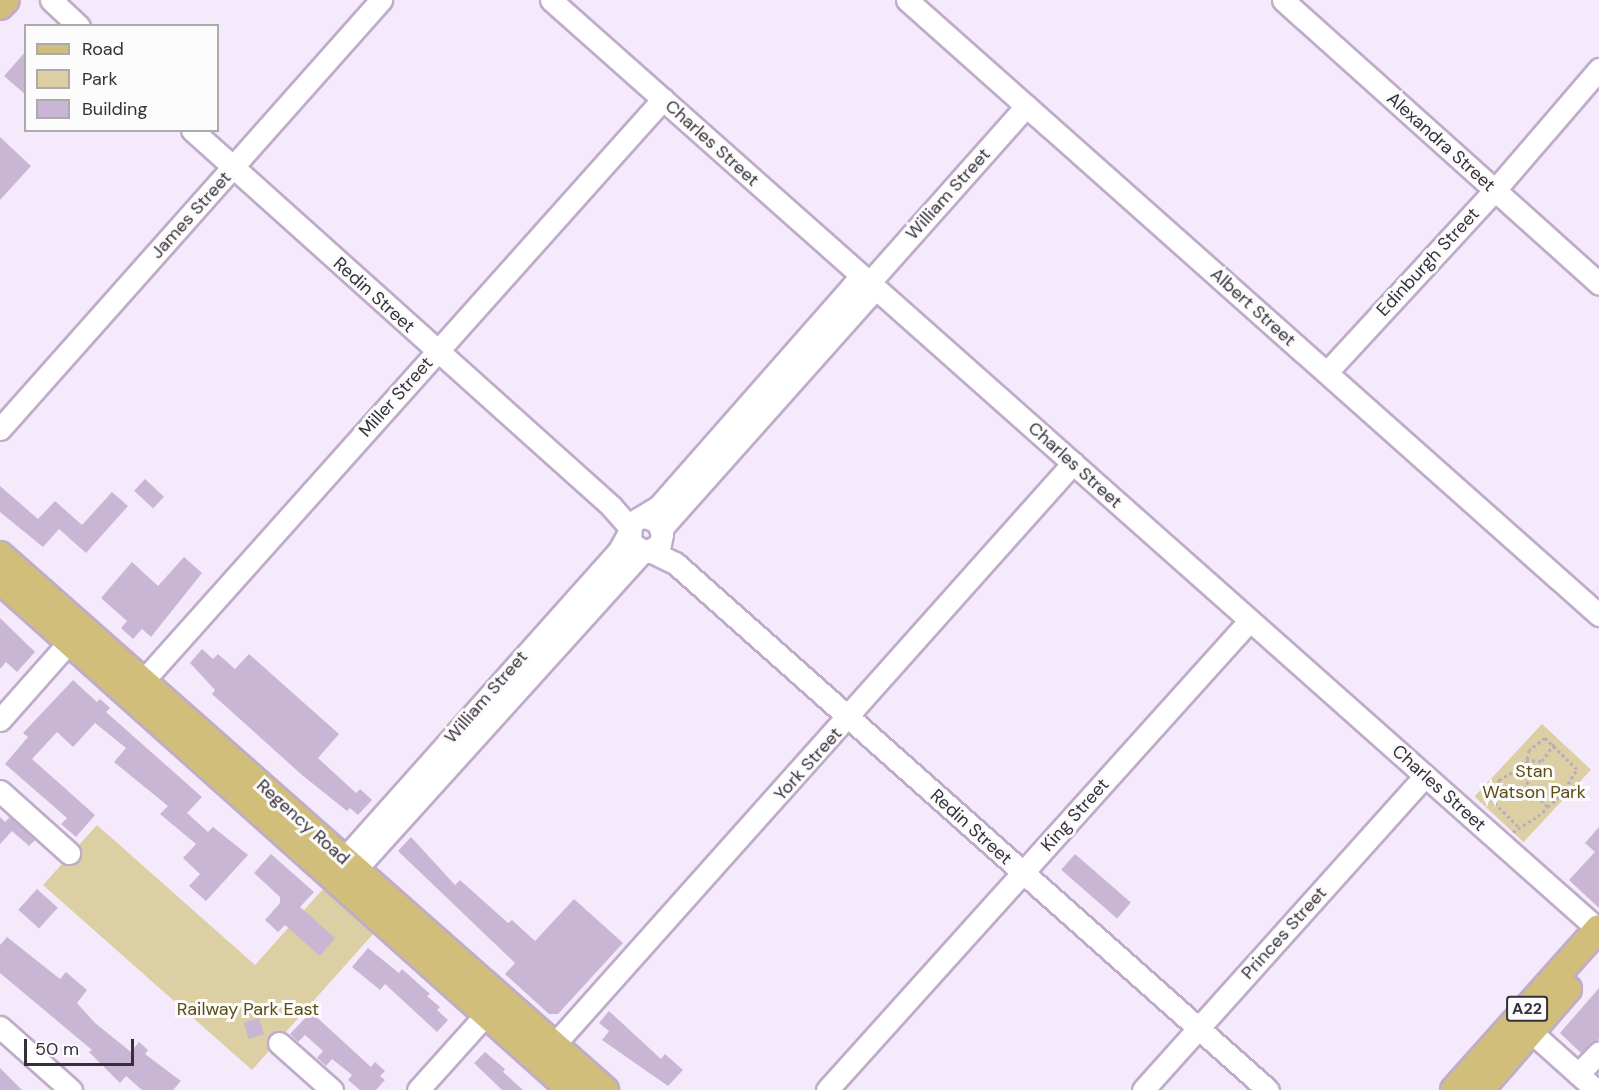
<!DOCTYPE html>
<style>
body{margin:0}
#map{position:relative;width:1599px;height:1090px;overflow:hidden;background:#f5e9fc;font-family:"DM Sans",sans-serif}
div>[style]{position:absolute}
.green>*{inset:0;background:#dccfa3;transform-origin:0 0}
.building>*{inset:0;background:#c9b6d4;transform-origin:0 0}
.path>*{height:3px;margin-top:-1.5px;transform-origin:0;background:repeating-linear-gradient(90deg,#b8adbe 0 3px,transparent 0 6px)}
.roads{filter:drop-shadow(2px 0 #bfacca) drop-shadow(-2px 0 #bfacca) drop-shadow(0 2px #bfacca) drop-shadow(0 -2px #bfacca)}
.minor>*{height:21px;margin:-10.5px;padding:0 10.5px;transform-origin:10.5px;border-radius:10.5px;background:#fff}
.major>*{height:26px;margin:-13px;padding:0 13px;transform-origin:13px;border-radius:13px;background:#d0be7a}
span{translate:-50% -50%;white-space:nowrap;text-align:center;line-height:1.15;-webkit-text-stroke:6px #fbfcfb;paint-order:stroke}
.shield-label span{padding:2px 4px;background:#fbfcfb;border:2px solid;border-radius:4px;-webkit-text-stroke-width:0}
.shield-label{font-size:16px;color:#372f3b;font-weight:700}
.street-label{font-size:18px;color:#372f3b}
.park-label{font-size:18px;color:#5c4c12}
.legend{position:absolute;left:24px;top:24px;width:195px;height:108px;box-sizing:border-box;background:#fbfcfb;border:2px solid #adaaae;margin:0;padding:8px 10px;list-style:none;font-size:18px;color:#372f3b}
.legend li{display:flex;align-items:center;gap:12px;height:30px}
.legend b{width:30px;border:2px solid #adaaae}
.scale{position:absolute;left:24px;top:1039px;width:110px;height:27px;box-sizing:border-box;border:3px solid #372f3b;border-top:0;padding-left:8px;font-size:18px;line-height:21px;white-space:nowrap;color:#372f3b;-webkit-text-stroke:4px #fbfcfb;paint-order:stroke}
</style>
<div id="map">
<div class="green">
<div style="left:1542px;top:724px;width:67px;height:99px;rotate:43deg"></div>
<div style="clip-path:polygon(97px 825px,255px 965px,323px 889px,373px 934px,252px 1070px,43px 885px)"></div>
</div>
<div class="building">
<div style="clip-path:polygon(26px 51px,26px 95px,4px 76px)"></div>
<div style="clip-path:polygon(0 137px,31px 166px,0 200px)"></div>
<div style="left:145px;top:479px;width:26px;height:16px;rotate:43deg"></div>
<div style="clip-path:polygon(0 486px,38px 519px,55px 501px,82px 525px,112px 492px,128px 506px,86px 553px,59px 529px,43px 547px,0 512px)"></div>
<div style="clip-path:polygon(184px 557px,202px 573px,151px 637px,142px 629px,133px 639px,121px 628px,127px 621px,101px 598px,132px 562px,158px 586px)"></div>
<div style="clip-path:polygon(0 618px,35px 652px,17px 672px,6px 662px,0 669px)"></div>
<div style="clip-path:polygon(202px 649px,213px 659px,218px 654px,235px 669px,249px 654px,339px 734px,318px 758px,356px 793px,360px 789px,372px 800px,358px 815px,350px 808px,347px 811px,302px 775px,212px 694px,215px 690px,190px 663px)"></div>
<div style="clip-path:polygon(73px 680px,97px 702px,100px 699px,110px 708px,106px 712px,202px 797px,187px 813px,208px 832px,213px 827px,248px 855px,206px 901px,189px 886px,200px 874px,183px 858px,196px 844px,160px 814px,168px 806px,114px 762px,126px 748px,95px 723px,73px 747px,57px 732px,32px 759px,95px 815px,76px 837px,61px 824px,67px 818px,5px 764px,28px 737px,23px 733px)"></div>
<div style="clip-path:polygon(0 817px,5px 822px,10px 817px,35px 840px,29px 846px,12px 831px,0 844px)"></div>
<div style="clip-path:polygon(1599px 827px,1599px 908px,1569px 880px,1595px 852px,1585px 843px)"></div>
<div style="clip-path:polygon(411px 837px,455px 885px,460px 880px,508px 923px,512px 920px,535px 941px,574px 899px,623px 943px,558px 1014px,549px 1014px,505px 974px,515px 963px,398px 851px)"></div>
<div style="clip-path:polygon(271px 854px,314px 892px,300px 907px,335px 938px,320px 956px,285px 925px,278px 932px,265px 920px,280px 903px,280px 897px,254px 873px)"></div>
<div style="left:1075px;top:854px;width:74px;height:21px;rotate:41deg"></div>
<div style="left:37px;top:889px;width:28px;height:28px;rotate:42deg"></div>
<div style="clip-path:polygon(7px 937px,60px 979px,66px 972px,87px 990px,77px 1003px,95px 1023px,131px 1052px,139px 1042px,148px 1050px,145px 1054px,181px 1081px,173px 1090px,142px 1090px,126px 1076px,120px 1083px,89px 1052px,92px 1050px,0 973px,0 945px)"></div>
<div style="clip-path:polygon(368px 948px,399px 973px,402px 969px,430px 994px,427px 996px,440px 1007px,437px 1010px,448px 1020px,437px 1032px,385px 984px,380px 990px,352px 967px)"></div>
<div style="clip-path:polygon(1599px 988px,1599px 1039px,1581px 1053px,1560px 1033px)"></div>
<div style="clip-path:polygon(609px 1011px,661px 1059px,665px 1054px,683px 1070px,668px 1086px,602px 1040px,609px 1031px,599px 1023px)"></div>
<div style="clip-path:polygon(311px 1012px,371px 1067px,375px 1062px,385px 1071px,380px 1076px,385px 1080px,376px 1090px,360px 1090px,348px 1080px,352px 1075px,332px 1059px,326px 1066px,317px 1058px,323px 1051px,305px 1035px,298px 1042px,290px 1034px)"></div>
<div style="left:259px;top:1018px;width:17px;height:16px;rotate:73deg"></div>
<div style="clip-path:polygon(485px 1052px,505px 1069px,503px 1072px,523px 1090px,502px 1090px,474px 1063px)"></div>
<div style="clip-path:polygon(0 1068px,22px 1090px,0 1090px)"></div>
</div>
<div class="path">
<div style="left:1526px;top:760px;width:16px;rotate:4deg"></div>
<div style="left:1542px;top:761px;width:21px;rotate:-55deg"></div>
<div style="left:1518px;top:826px;width:43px;rotate:-135.9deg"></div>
<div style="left:1487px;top:796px;width:20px;rotate:-53deg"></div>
<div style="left:1499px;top:780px;width:30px;rotate:-30deg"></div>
<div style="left:1513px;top:832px;width:30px;rotate:-33deg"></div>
<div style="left:1538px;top:816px;width:13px;rotate:-42deg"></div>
<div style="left:1548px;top:807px;width:19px;rotate:-43deg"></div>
<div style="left:1562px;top:794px;width:29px;rotate:-59deg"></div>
<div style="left:1577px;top:769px;width:45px;rotate:-135.9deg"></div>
<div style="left:1545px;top:738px;width:20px;rotate:143deg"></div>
<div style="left:1529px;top:750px;width:26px;rotate:101deg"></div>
<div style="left:1524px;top:776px;width:18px;rotate:63deg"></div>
<div style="left:1532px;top:792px;width:22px;rotate:43deg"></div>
</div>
<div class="roads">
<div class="minor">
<div style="left:51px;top:0;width:38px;rotate:43deg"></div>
<div style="left:551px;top:0;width:1401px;rotate:41.59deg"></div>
<div style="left:907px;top:0;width:926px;rotate:41.63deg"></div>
<div style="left:1283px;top:0;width:425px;rotate:41.9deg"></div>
<div style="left:192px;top:130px;width:563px;rotate:41.9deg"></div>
<div style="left:611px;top:506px;width:28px;rotate:49deg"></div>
<div style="left:1327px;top:372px;width:248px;rotate:-47.3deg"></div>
<div style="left:1495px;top:190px;width:160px;rotate:-49.3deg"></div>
<div style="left:0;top:429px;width:574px;rotate:-48.39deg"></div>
<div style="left:644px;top:517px;width:14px;rotate:17deg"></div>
<div style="left:657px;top:521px;width:14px;rotate:69deg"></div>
<div style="left:662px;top:534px;width:10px;rotate:101deg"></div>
<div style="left:660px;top:544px;width:16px;rotate:150deg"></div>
<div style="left:646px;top:552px;width:18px;rotate:-151deg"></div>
<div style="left:630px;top:543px;width:20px;rotate:-87deg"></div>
<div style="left:631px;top:523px;width:33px;rotate:-31deg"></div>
<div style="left:659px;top:506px;width:294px;rotate:-48.7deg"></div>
<div style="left:853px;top:285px;width:16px;rotate:-7deg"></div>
<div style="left:661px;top:529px;width:310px;rotate:-48.3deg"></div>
<div style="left:867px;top:298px;width:15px;rotate:-82deg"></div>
<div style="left:869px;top:283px;width:237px;rotate:-48.4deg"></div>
<div style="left:650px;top:551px;width:28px;rotate:26deg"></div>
<div style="left:675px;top:563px;width:793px;rotate:41.63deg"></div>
<div style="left:134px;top:691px;width:794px;rotate:-48.22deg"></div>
<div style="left:0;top:720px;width:104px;rotate:-48.5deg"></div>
<div style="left:0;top:791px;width:93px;rotate:41.9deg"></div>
<div style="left:344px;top:859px;width:411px;rotate:-48.3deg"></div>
<div style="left:618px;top:552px;width:18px;rotate:-61deg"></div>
<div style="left:356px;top:869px;width:427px;rotate:-47.9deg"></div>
<div style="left:1520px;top:1022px;width:102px;rotate:41.8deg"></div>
<div style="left:0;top:1027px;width:95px;rotate:41.6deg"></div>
<div style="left:279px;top:1043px;width:71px;rotate:41.6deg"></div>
<div style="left:544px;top:1056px;width:795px;rotate:-48.26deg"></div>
<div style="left:1578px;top:1074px;width:30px;rotate:-46deg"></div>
<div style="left:418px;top:1090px;width:117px;rotate:-48.1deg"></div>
<div style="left:827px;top:1090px;width:632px;rotate:-48.01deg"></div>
<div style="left:1143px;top:1090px;width:422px;rotate:-48.1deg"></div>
</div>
<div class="major">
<div style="left:0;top:6px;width:8px;rotate:-45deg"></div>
<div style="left:0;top:555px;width:808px;rotate:41.49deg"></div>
<div style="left:0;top:580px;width:766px;rotate:41.77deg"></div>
<div style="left:1454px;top:1090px;width:217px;rotate:-48.2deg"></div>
<div style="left:1480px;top:1090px;width:134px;rotate:-48.9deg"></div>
</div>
</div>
<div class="shield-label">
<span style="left:1527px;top:1009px">A22</span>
</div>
<div class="street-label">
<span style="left:1441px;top:142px;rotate:42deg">Alexandra Street</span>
<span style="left:712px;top:143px;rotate:42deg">Charles Street</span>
<span style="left:948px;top:194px;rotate:-48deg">William Street</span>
<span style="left:191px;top:215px;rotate:-48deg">James Street</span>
<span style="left:1428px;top:262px;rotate:-47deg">Edinburgh Street</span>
<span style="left:374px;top:295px;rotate:42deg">Redin Street</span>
<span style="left:1253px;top:307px;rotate:42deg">Albert Street</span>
<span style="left:396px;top:397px;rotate:-48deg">Miller Street</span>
<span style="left:1075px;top:465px;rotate:42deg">Charles Street</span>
<span style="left:486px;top:697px;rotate:-49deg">William Street</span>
<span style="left:808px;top:764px;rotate:-48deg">York Street</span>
<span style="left:1439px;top:788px;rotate:42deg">Charles Street</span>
<span style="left:1075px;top:815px;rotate:-48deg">King Street</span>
<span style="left:303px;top:822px;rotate:42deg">Regency Road</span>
<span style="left:971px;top:827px;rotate:42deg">Redin Street</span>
<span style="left:1284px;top:933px;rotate:-48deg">Princes Street</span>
</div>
<div class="park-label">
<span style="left:1534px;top:782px">Stan<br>Watson Park</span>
<span style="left:248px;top:1009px">Railway Park East</span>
</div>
<ul class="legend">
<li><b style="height:8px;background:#d0be7a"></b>Road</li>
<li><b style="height:16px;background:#dccfa3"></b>Park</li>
<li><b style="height:16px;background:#c9b6d4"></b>Building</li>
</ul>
<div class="scale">50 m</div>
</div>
